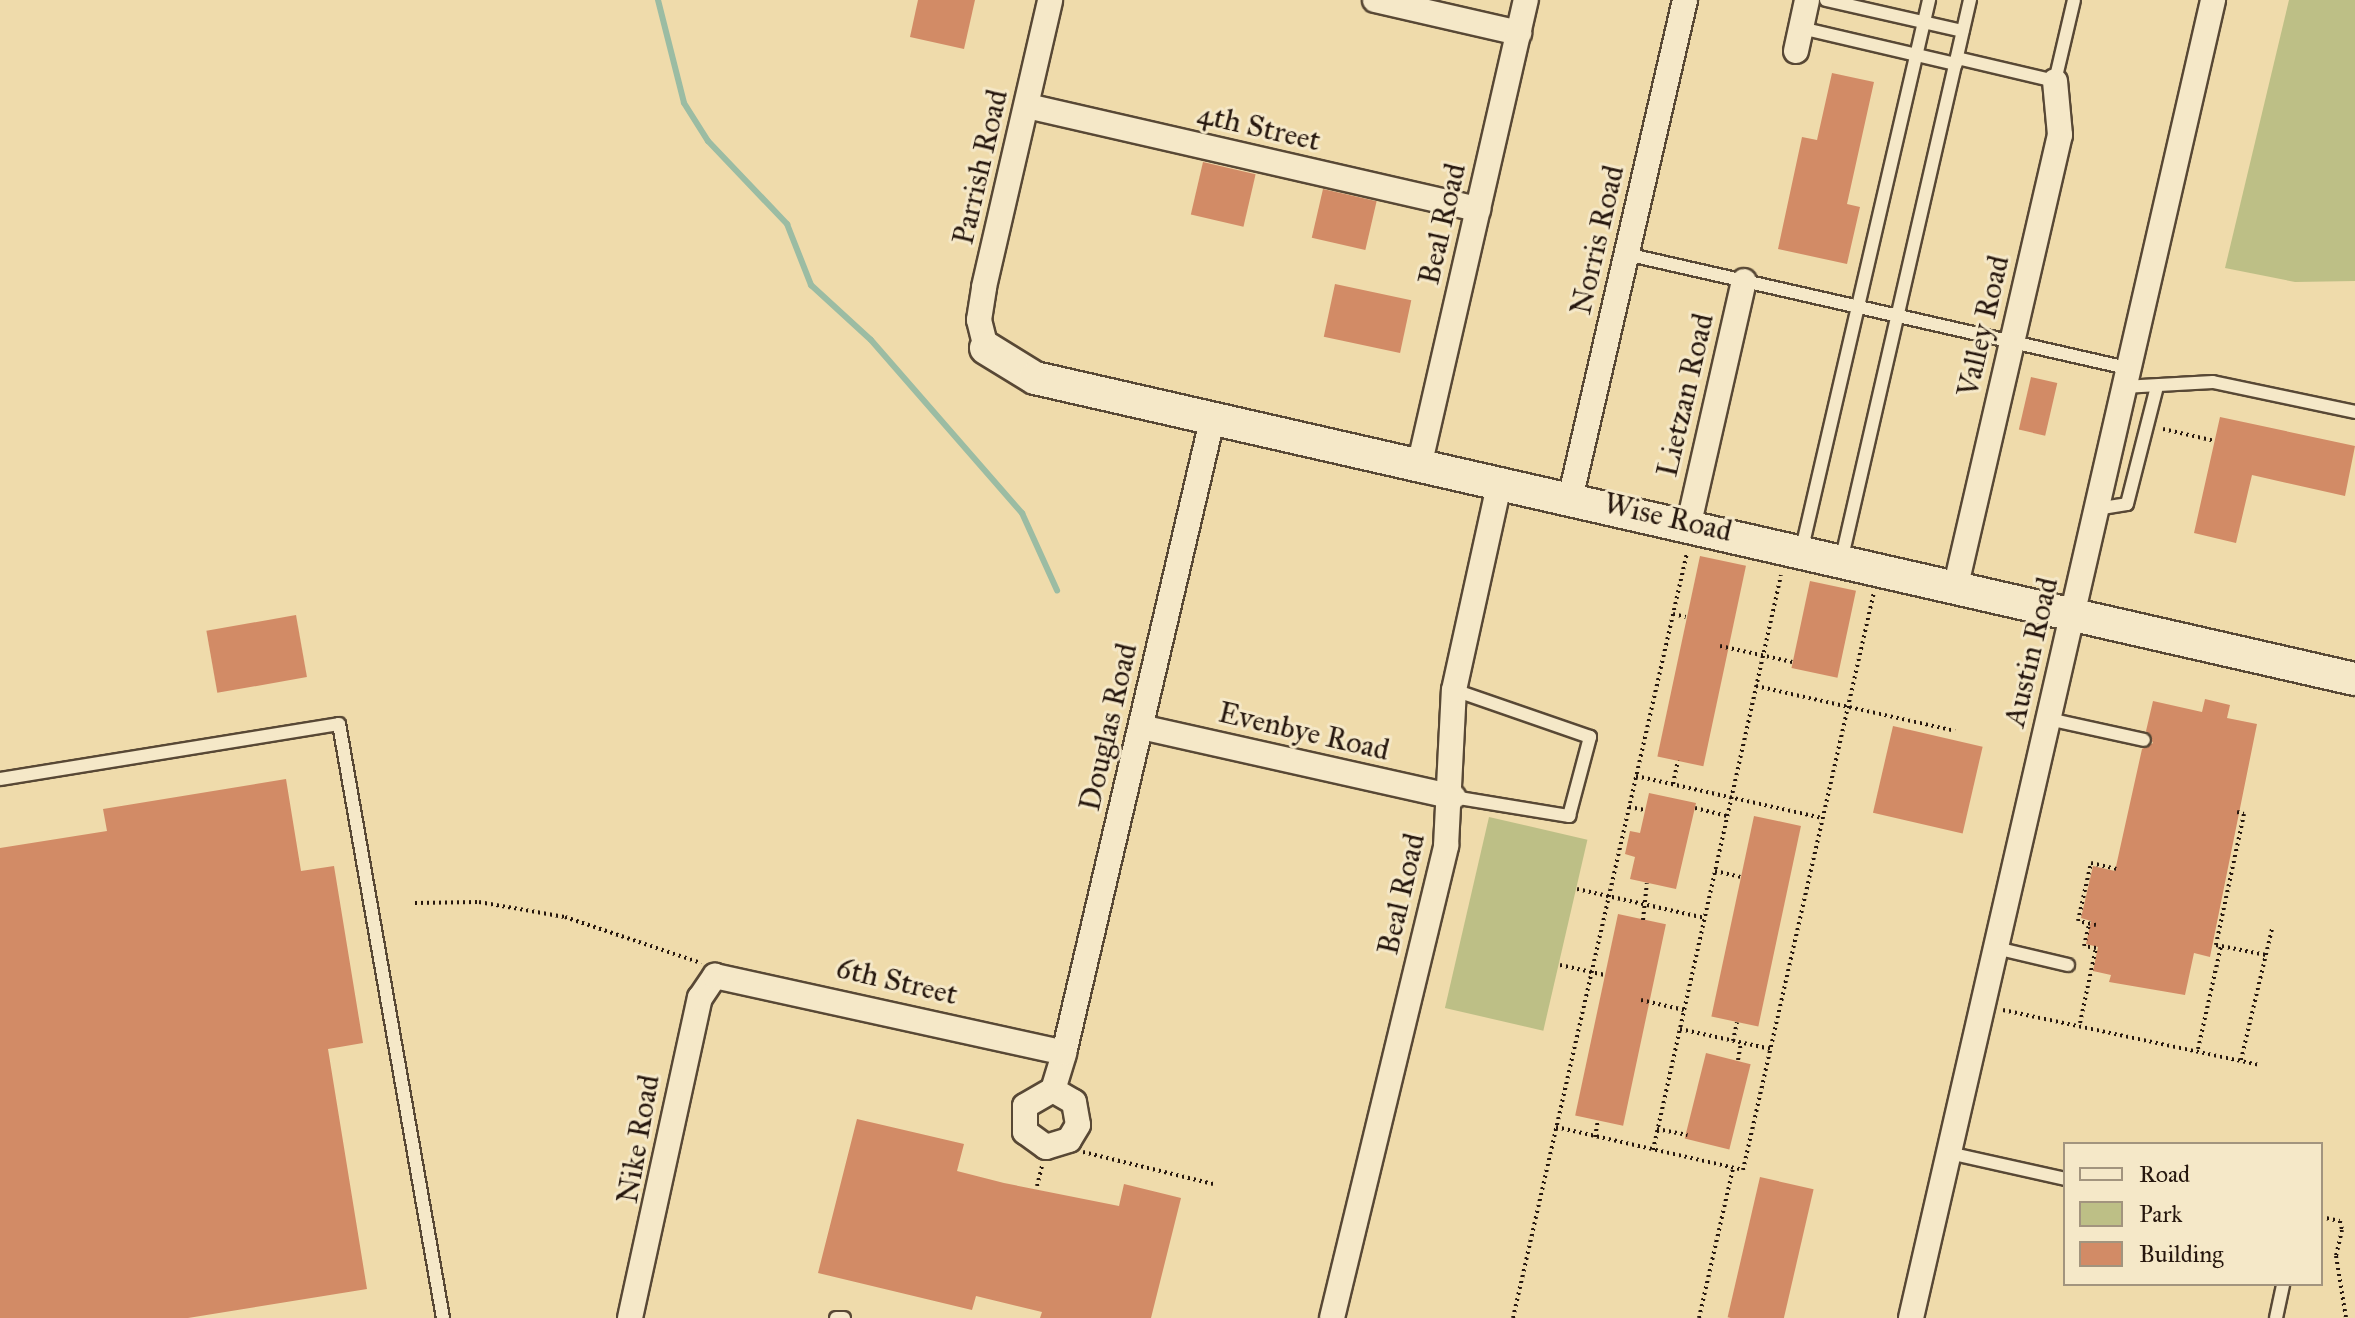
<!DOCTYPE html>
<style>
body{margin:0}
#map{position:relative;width:2355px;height:1318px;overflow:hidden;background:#efdbab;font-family:"IM FELL Great Primer",serif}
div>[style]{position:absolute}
.green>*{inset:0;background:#bdbf86;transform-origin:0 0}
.stream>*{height:6px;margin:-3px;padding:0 3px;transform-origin:3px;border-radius:3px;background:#9bbca3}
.building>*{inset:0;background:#d28b66;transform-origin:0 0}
.path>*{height:4px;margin-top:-2px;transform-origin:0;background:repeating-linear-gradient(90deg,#26170e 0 2px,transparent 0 6px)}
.roads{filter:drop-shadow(2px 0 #584835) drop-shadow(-2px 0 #584835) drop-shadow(0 2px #584835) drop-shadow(0 -2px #584835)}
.lane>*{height:12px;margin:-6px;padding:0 6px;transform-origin:6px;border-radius:6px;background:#f5e8c8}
.street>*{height:24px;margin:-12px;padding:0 12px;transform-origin:12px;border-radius:12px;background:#f5e8c8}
.secondary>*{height:32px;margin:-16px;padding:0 16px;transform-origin:16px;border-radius:16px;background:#f5e8c8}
span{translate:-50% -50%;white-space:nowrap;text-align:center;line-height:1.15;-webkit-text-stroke:6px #f5e8c8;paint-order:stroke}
.street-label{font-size:30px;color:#26170e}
.legend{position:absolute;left:2063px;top:1142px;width:260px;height:144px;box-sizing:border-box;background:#f5e8c8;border:2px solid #a2947e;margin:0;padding:10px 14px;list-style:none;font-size:24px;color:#26170e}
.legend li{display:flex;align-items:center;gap:16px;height:40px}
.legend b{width:40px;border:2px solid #a2947e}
</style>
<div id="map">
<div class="green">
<div style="clip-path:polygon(2289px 0,2355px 0,2355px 281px,2295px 282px,2225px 268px)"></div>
<div style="left:1489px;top:817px;width:101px;height:196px;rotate:13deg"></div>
</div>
<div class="stream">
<div style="left:658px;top:0;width:106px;rotate:75.8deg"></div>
<div style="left:684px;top:103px;width:45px;rotate:57.7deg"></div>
<div style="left:708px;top:141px;width:115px;rotate:46.4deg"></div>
<div style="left:787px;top:224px;width:66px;rotate:68.5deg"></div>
<div style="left:811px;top:285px;width:81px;rotate:42.5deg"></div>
<div style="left:871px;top:340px;width:230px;rotate:48.9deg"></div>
<div style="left:1022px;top:513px;width:85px;rotate:65.6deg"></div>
</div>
<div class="building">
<div style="clip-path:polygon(918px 0,975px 0,964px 49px,910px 37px)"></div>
<div style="clip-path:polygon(1832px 73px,1874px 82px,1847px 204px,1860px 207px,1847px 264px,1778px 249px,1802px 137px,1817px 140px)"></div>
<div style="left:1203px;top:162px;width:54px;height:54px;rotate:13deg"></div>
<div style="left:1323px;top:189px;width:55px;height:50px;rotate:13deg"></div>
<div style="left:1335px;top:284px;width:78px;height:54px;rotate:12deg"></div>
<div style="left:2031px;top:377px;width:27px;height:54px;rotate:13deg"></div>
<div style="clip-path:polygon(2220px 417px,2355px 446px,2345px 496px,2252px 475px,2236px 543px,2194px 533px)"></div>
<div style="left:1700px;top:556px;width:47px;height:205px;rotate:12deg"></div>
<div style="left:1810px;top:581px;width:47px;height:89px;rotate:12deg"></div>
<div style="left:296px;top:615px;width:63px;height:91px;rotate:80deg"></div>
<div style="clip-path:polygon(2205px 699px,2230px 705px,2227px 718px,2257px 724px,2210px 957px,2194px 953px,2185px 995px,2109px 982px,2111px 975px,2093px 971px,2098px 947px,2086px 944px,2091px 921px,2081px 918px,2093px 866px,2115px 871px,2142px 749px,2153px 743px,2146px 731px,2153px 701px,2202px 712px)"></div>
<div style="left:1893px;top:726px;width:92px;height:89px;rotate:13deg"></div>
<div style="clip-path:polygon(286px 779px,301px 871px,334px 866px,363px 1043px,328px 1049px,367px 1289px,188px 1318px,0 1318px,0 848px,107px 831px,103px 809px)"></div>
<div style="clip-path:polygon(1649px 793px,1696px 803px,1676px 889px,1630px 879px,1635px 857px,1625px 854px,1630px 831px,1640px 833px)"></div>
<div style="left:1754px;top:816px;width:48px;height:205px;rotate:12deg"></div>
<div style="left:1618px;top:914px;width:49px;height:206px;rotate:12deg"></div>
<div style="left:1706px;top:1053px;width:46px;height:88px;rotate:14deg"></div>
<div style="clip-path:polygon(857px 1119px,964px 1144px,957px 1171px,1004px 1183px,1119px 1206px,1124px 1184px,1181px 1198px,1151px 1318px,1040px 1318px,1042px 1312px,976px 1296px,972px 1310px,818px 1273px)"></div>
<div style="left:1760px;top:1177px;width:55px;height:144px;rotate:13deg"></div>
</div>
<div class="path">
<div style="left:2163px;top:429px;width:53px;rotate:13deg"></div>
<div style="left:1673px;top:614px;width:13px;rotate:13deg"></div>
<div style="left:1720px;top:646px;width:74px;rotate:12.5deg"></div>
<div style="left:1756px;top:686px;width:204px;rotate:12.7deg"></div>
<div style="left:1636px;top:776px;width:192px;rotate:12.7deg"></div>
<div style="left:1673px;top:784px;width:24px;rotate:-78deg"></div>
<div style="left:1629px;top:807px;width:16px;rotate:11deg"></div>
<div style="left:1695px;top:808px;width:33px;rotate:14deg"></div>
<div style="left:2237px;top:812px;width:7px;rotate:16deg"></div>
<div style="left:2244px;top:814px;width:134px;rotate:102.1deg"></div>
<div style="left:2216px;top:945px;width:51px;rotate:11.3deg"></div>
<div style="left:1715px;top:871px;width:26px;rotate:13deg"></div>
<div style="left:1577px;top:889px;width:131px;rotate:12.8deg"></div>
<div style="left:415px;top:903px;width:64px;rotate:-0.9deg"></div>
<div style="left:479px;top:902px;width:87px;rotate:9.9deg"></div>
<div style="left:565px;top:917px;width:144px;rotate:18.7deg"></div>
<div style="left:1643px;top:920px;width:37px;rotate:-84deg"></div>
<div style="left:2096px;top:925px;width:18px;rotate:-167deg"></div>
<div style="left:2078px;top:921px;width:59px;rotate:-77.4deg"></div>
<div style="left:2091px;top:863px;width:26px;rotate:13deg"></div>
<div style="left:1560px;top:965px;width:46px;rotate:12.5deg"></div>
<div style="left:1641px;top:1000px;width:44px;rotate:13.1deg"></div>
<div style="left:2003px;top:1010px;width:263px;rotate:12.1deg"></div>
<div style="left:2080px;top:1023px;width:77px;rotate:-78deg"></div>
<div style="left:2096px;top:948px;width:12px;rotate:-171deg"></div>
<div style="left:2084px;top:946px;width:23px;rotate:-77deg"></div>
<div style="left:1680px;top:1029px;width:93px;rotate:12.4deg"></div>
<div style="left:1733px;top:1041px;width:19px;rotate:-78deg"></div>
<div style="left:2198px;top:1049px;width:106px;rotate:-77.4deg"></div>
<div style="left:1738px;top:1060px;width:17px;rotate:-80deg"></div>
<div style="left:2241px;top:1060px;width:135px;rotate:-76.7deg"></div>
<div style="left:1556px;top:1127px;width:192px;rotate:12.9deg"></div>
<div style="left:1743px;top:1170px;width:593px;rotate:-77.23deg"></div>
<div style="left:1657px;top:1129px;width:31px;rotate:11deg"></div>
<div style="left:1595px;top:1137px;width:17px;rotate:-80deg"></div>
<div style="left:1653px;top:1150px;width:589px;rotate:-77.45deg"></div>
<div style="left:1083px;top:1152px;width:134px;rotate:13.8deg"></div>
<div style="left:1037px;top:1186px;width:21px;rotate:-76deg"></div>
<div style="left:2321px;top:1217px;width:19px;rotate:12deg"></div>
<div style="left:2340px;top:1221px;width:9px;rotate:77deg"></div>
<div style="left:2342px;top:1230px;width:27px;rotate:103deg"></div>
<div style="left:2336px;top:1256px;width:63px;rotate:80.8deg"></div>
<div style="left:1513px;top:1318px;width:785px;rotate:-77.19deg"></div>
<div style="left:1699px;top:1318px;width:154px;rotate:-77.2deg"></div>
</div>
<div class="roads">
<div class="lane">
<div style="left:1826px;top:0;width:140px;rotate:12.8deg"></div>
<div style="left:1801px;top:28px;width:159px;rotate:13.1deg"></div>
<div style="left:1957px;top:58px;width:101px;rotate:13.2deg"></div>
<div style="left:2055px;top:81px;width:83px;rotate:-76.8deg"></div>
<div style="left:1626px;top:254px;width:514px;rotate:12.82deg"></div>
<div style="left:2123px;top:387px;width:90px;rotate:-3.2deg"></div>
<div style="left:2213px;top:382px;width:145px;rotate:11.9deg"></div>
<div style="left:2096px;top:509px;width:31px;rotate:-9deg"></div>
<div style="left:2127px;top:504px;width:118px;rotate:-75.7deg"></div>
<div style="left:1802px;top:548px;width:563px;rotate:-76.95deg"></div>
<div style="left:1842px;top:557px;width:572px;rotate:-77.06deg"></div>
<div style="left:2048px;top:719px;width:98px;rotate:12.3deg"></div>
<div style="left:0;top:779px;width:343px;rotate:-9.2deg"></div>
<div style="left:339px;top:724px;width:603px;rotate:80.07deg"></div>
<div style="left:1453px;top:797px;width:118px;rotate:9.3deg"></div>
<div style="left:1569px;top:816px;width:82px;rotate:-75.1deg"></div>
<div style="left:1590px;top:737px;width:144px;rotate:-160.9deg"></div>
<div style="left:1996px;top:948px;width:74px;rotate:13.3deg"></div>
<div style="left:1949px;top:1153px;width:119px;rotate:12.6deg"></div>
<div style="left:836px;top:1318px;width:8px"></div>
<div style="left:2276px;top:1318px;width:35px;rotate:-78deg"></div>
</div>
<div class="street">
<div style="left:1375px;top:0;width:148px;rotate:12.9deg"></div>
<div style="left:1796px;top:51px;width:52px;rotate:-77.8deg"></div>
<div style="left:1027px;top:106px;width:463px;rotate:12.9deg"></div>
<div style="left:986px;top:348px;width:29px;rotate:-104deg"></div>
<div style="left:979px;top:320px;width:33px;rotate:-81deg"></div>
<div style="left:984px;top:287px;width:294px;rotate:-77deg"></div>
<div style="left:1420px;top:462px;width:474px;rotate:-77.1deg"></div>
<div style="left:1571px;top:495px;width:508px;rotate:-77.03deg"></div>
<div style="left:1689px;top:523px;width:248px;rotate:-77.2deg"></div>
<div style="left:1956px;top:585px;width:462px;rotate:-77deg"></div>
<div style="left:2060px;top:135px;width:54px;rotate:-95.3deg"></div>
<div style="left:1141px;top:727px;width:320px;rotate:12.6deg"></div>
<div style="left:1053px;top:1090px;width:24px;rotate:30deg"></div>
<div style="left:1074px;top:1102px;width:23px;rotate:80deg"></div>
<div style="left:1078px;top:1125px;width:17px;rotate:121deg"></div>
<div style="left:1069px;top:1140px;width:24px;rotate:163deg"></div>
<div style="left:1046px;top:1147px;width:26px;rotate:-144deg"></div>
<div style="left:1025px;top:1132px;width:26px;rotate:-90deg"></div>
<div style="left:1025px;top:1106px;width:32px;rotate:-30deg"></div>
<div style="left:1053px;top:1090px;width:39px;rotate:-73deg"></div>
<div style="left:1064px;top:1053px;width:654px;rotate:-76.83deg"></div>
<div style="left:630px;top:1318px;width:328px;rotate:-77.7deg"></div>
<div style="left:700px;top:998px;width:27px;rotate:-56deg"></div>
<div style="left:715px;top:976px;width:357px;rotate:12.4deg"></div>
<div style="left:1332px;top:1318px;width:486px;rotate:-76.4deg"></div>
<div style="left:1446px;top:846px;width:156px;rotate:-87.1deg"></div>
<div style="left:1454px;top:690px;width:215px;rotate:-77.6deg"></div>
<div style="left:1911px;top:1318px;width:1352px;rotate:-77.09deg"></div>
</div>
<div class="secondary">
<div style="left:986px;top:348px;width:57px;rotate:31.5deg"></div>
<div style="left:1035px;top:378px;width:1354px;rotate:12.85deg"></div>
</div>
</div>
<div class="street-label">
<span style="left:1259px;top:127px;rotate:13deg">4th Street</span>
<span style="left:980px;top:167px;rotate:-77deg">Parrish Road</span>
<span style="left:1442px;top:224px;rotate:-77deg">Beal Road</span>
<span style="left:1597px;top:240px;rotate:-77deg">Norris Road</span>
<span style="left:1983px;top:326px;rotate:-77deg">Valley Road</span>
<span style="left:1685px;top:395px;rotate:-77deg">Lietzan Road</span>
<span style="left:1668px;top:517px;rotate:13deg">Wise Road</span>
<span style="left:2031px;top:652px;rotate:-77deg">Austin Road</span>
<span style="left:1108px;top:727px;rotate:-77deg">Douglas Road</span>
<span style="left:1304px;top:731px;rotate:13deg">Evenbye Road</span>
<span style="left:1401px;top:894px;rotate:-77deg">Beal Road</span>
<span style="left:897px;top:981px;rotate:13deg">6th Street</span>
<span style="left:638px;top:1139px;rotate:-80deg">Nike Road</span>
</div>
<ul class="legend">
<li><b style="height:10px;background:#f5e8c8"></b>Road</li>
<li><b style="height:22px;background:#bdbf86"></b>Park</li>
<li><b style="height:22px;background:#d28b66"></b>Building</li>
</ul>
</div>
